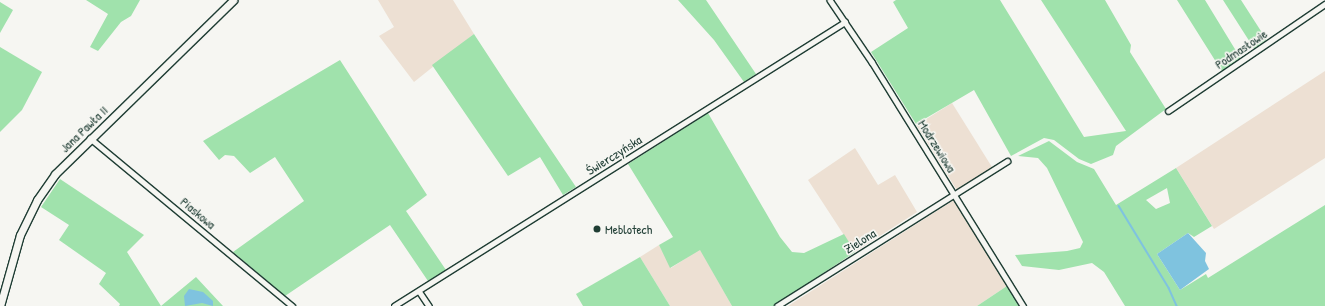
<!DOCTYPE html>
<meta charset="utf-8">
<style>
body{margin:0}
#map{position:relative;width:1325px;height:306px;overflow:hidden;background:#f6f6f2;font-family:"Patrick Hand",sans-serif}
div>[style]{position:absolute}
.built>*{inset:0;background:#ede0d3;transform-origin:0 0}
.green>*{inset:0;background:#a0e2ac}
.water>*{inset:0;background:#7fc3df}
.stream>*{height:1.5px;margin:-0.75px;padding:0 0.75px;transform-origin:0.75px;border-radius:0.75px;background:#7fc3df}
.roads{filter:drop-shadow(1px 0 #1f3d34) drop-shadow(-1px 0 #1f3d34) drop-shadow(0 1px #1f3d34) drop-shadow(0 -1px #1f3d34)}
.street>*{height:4.5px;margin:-2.25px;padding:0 2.25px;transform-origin:2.25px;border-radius:2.25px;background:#f6f6f2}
.secondary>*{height:7px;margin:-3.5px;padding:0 3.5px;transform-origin:3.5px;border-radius:3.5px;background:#f6f6f2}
.dots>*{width:11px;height:11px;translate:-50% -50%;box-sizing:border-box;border:2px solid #f6f6f2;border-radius:50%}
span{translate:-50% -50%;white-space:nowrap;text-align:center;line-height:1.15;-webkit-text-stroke:3.5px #f6f6f2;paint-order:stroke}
.street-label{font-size:13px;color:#1f3d34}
.poi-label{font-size:13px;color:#1f3d34}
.left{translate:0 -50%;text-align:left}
</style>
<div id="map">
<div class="built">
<div style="clip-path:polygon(378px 0,453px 0,474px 34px,414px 82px,379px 36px,394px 27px)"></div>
<div style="clip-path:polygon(1325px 71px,1325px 158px,1214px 229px,1176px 168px)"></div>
<div style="left:952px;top:103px;width:76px;height:42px;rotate:58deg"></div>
<div style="clip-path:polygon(855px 148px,878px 185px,895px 175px,917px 212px,855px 252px,808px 180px)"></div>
<div style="clip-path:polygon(954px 200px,1007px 286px,977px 306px,788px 306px)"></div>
<div style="clip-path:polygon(659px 245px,671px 268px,700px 249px,732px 306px,670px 306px,640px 257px)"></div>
</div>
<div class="green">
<div style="clip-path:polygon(86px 0,140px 0,131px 16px,121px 22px,98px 51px,90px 47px,108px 14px)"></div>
<div style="clip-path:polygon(678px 0,706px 0,756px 74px,744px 82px,714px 40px)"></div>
<div style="clip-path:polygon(896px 0,1000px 0,1084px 137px,1126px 131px,1041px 0,1105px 0,1131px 45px,1130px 52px,1166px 109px,1116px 146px,1113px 155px,1091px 164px,1079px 159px,1054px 140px,1044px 138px,1011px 156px,974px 90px,916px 124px,871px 52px,908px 28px,893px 2px)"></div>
<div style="clip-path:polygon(1177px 0,1205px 0,1241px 59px,1255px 50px,1223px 0,1241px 0,1268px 42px,1223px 73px)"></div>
<div style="clip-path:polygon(0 2px,13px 10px,0 33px)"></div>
<div style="clip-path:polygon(474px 34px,508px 86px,576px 187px,563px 195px,540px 157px,508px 176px,432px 65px)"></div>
<div style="clip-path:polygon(0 47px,42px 72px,22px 110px,0 132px)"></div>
<div style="clip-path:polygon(340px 60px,427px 195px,406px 211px,446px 270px,428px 281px,390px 225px,285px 296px,233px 252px,304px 201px,275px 157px,250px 173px,234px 156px,225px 155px,219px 160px,203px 141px)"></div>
<div style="clip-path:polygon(708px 113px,780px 237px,792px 252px,804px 253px,844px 234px,855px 252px,774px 306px,732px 306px,700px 250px,670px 268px,659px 245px,673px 237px,628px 164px)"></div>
<div style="clip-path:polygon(evenodd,1049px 141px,1077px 162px,1094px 169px,1116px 205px,1176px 168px,1212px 226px,1194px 237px,1188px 233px,1157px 254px,1180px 290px,1206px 274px,1208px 278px,1325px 205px,1325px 306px,1125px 306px,1104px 272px,1092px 263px,1059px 270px,1022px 266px,1015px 255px,1067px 251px,1080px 248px,1083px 242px,1047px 168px,1038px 158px,1018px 156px,1049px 141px,1167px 188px,1170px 203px,1156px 209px,1146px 200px,1167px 188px)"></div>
<div style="clip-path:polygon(60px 179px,144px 235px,127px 252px,161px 306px,196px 277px,223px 306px,119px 306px,120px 304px,99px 284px,106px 273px,59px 240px,69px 225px,41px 207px)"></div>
<div style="clip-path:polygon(640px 257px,670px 306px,583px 306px,576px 294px)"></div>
<div style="clip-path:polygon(1007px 286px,1020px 306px,977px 306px)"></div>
</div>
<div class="water">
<div style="clip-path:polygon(1188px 233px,1206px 253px,1205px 261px,1209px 269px,1180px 290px,1157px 254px)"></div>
<div style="clip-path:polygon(189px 289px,203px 292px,213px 301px,213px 306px,202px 303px,185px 306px,184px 296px)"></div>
</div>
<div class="stream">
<div style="left:1119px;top:206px;width:96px;rotate:58.6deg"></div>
<div style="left:1169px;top:288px;width:20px;rotate:66deg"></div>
</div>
<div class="roads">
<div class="street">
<div style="left:830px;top:0;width:75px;rotate:55.9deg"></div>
<div style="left:872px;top:62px;width:287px;rotate:58.2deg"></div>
<div style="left:1168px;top:111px;width:190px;rotate:-34.3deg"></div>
<div style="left:90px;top:138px;width:263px;rotate:39.7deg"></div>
<div style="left:419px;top:291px;width:18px;rotate:56deg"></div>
<div style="left:394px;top:306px;width:533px;rotate:-32.2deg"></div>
<div style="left:777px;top:306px;width:272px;rotate:-32.2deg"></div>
</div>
<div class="secondary">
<div style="left:0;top:306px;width:74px;rotate:-74.3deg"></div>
<div style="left:20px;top:235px;width:39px;rotate:-64deg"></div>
<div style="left:37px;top:200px;width:32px;rotate:-55deg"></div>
<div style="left:55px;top:174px;width:249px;rotate:-44.3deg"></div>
</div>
</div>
<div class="dots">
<div style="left:597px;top:229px;background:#1f3d34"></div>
</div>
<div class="street-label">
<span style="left:1241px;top:49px;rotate:-34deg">Podmasłowie</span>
<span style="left:84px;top:129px;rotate:-44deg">Jana Pawła II</span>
<span style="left:937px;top:146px;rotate:58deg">Modrzewiowa</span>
<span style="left:614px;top:155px;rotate:-32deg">Świerczyńska</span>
<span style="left:198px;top:213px;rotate:40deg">Piaskowa</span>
<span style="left:860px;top:241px;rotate:-32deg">Zielona</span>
</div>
<div class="poi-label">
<span class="left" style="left:605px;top:229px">Meblotech</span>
</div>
</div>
